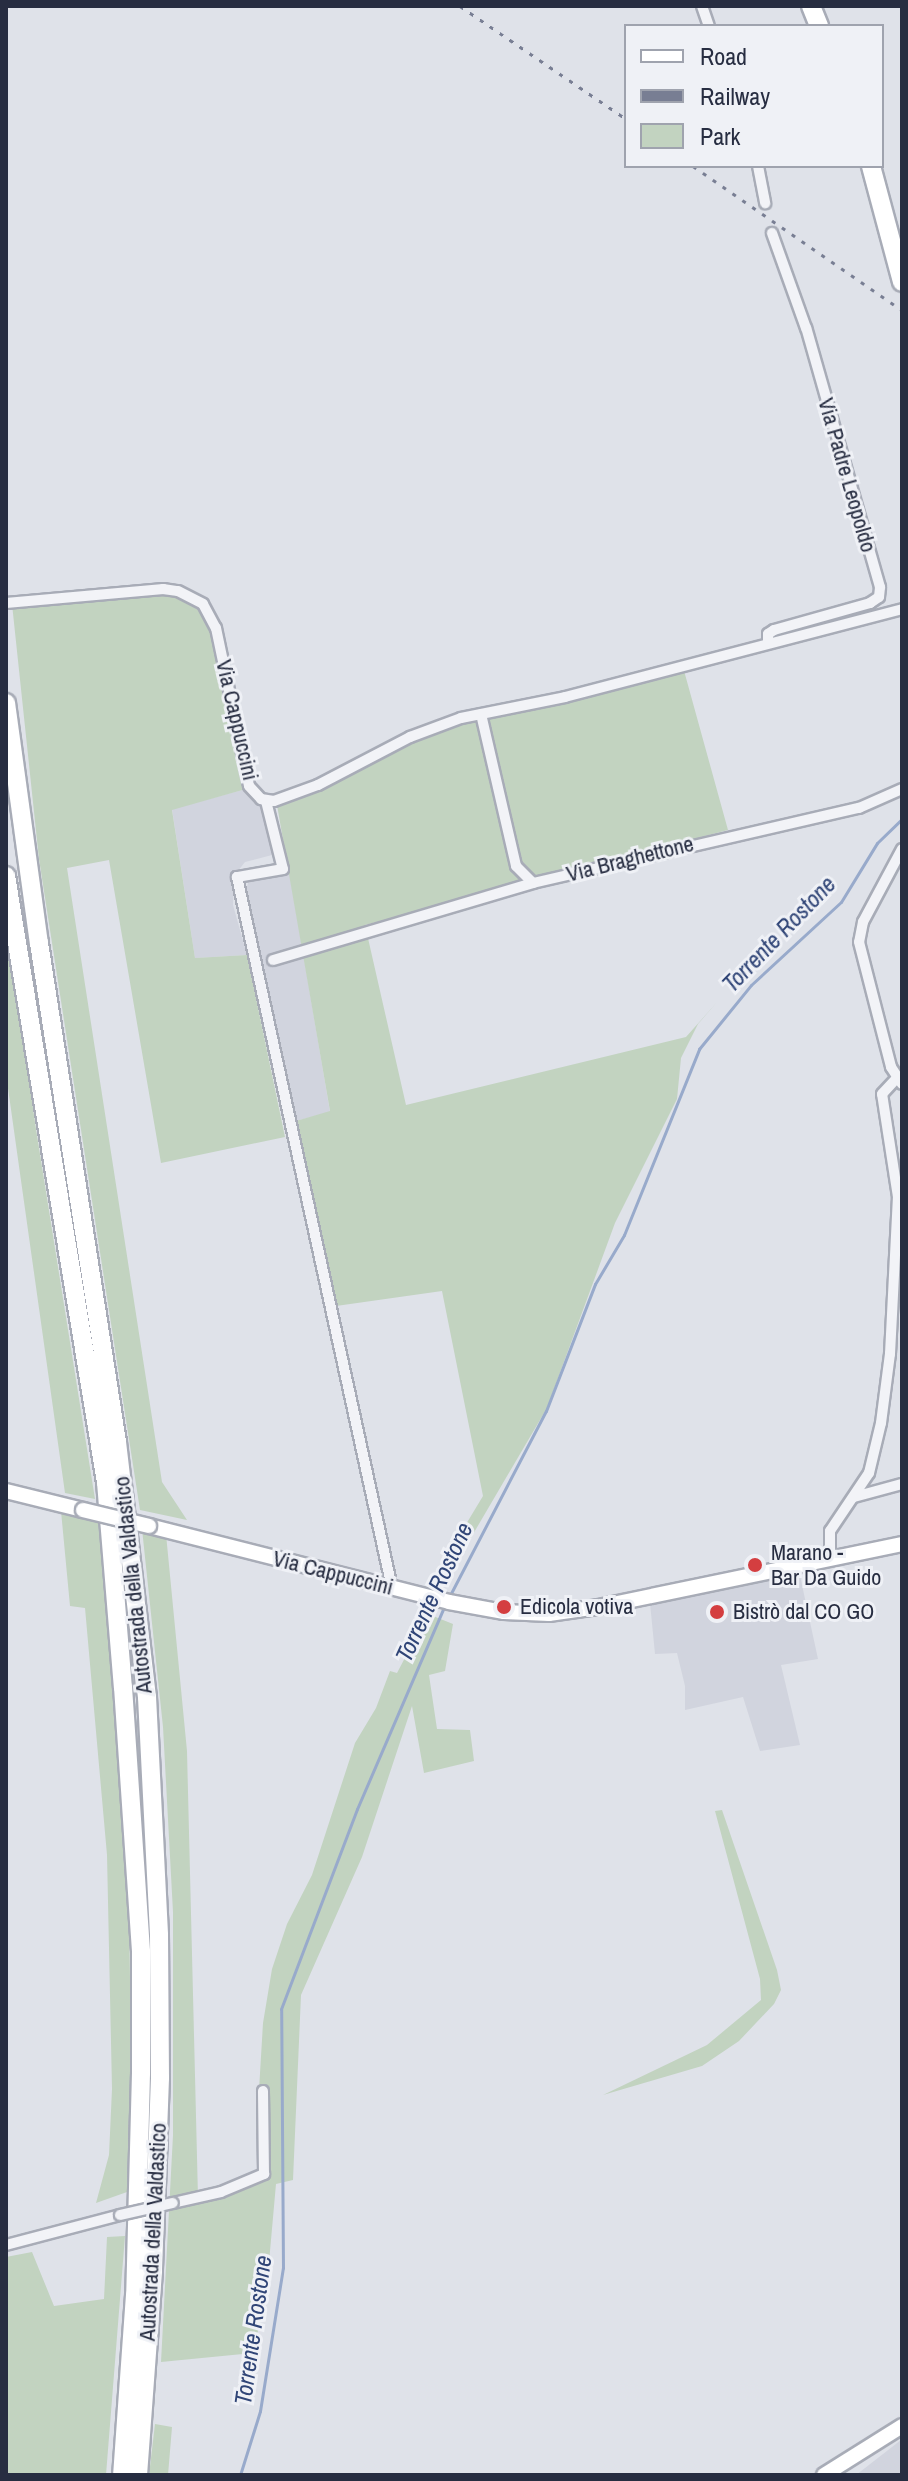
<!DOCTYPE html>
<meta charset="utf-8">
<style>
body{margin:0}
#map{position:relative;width:908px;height:2481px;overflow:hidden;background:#dfe2e9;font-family:"Archivo Narrow",sans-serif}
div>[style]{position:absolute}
.built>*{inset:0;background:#d1d4de}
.green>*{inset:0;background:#c2d3c0}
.stream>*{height:3px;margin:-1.5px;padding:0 1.5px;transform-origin:1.5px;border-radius:1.5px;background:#98aacb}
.roads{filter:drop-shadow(2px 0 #a8acb7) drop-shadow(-2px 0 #a8acb7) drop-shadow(0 2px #a8acb7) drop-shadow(0 -2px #a8acb7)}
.street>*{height:10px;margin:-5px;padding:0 5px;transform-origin:5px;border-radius:5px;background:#f2f3f7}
.secondary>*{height:14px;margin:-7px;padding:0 7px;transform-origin:7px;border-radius:7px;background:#fff}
.highway>*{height:18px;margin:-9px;padding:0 9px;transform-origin:9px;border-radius:9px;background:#fff}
.rail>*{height:3px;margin-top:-1.5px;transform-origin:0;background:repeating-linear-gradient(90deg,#787e93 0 4px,transparent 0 12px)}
.bridges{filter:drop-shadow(2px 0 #a8acb7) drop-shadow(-2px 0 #a8acb7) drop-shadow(0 2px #a8acb7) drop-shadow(0 -2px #a8acb7)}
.street-bridge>*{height:10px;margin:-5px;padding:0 5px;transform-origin:5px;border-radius:5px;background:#f2f3f7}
.secondary-bridge>*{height:14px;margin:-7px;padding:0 7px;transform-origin:7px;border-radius:7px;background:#fff}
.dots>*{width:22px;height:22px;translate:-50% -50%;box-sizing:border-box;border:4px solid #eff1f6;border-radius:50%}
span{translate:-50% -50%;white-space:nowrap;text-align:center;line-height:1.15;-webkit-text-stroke:6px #eff1f6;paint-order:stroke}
.street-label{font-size:22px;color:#272d41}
.poi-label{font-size:22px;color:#272d41}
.left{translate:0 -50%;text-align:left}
.water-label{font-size:24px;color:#304577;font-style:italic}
.frame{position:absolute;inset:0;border:8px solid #272d41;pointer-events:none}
.legend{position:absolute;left:624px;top:24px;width:260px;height:144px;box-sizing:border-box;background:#eff1f6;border:2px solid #9fa3ae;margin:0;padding:10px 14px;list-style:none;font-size:24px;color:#272d41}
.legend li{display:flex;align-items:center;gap:16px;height:40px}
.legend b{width:40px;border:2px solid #9fa3ae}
</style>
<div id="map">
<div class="built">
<div style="clip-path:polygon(246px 789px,264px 806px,272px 843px,272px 855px,245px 862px,234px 876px,233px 905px,247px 955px,195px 958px,172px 809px)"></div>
<div style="clip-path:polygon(286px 852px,330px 1112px,296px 1121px,246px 890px,250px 876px,275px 869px,285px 862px)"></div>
<div style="clip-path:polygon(799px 1571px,818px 1659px,781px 1665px,800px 1745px,760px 1751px,743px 1697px,685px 1710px,685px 1686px,677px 1653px,655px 1654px,650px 1603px)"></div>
<div style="clip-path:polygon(901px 2440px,902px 2475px,856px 2475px)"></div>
</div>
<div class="green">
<div style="clip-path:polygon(152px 592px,173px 593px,197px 604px,212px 627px,246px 789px,172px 810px,195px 958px,247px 955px,285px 1137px,161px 1163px,109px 860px,67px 868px,162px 1482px,187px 1520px,140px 1510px,39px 859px,12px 604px)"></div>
<div style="clip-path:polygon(683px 667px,728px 830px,365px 925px,406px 1105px,686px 1037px,718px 1001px,698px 1024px,681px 1058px,677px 1099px,615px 1223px,547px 1408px,442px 1587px,430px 1584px,483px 1496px,442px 1291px,336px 1306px,317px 1238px,296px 1121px,330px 1111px,277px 805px,457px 722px)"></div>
<div style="clip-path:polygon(6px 920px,36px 1129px,95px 1499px,65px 1493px,6px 1074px)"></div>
<div style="clip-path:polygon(61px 1511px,98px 1519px,128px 1854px,131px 2039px,127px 2192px,96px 2203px,109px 2155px,112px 2089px,107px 1855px,85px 1608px,70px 1606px)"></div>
<div style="clip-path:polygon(142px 1529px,166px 1534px,187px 1751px,198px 2197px,233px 2186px,266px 2166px,259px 2090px,263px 2023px,272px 1969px,287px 1924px,312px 1875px,355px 1743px,376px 1708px,390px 1671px,397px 1673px,428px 1614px,453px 1624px,445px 1671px,429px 1675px,437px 1729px,470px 1730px,474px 1761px,424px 1773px,412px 1706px,362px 1857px,301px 1995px,293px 2180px,276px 2184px,266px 2296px,253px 2353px,161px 2362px,173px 2135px,173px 1912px,163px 1727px)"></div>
<div style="clip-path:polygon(722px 1810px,777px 1970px,781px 1990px,774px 2004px,739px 2041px,702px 2066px,603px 2095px,707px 2045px,761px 2000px,760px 1979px,715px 1811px)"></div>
<div style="clip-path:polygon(125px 2236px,106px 2475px,6px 2475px,6px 2257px,32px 2252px,54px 2306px,104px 2299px,107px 2237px)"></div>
<div style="clip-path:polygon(155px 2424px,172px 2427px,168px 2475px,149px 2475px)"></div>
</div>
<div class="stream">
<div style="left:449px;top:1597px;width:210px;rotate:-62.5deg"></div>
<div style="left:546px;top:1411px;width:136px;rotate:-68.9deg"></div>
<div style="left:595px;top:1284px;width:57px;rotate:-59.4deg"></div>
<div style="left:624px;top:1235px;width:201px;rotate:-68deg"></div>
<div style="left:699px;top:1049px;width:82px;rotate:-50.9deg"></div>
<div style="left:751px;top:985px;width:122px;rotate:-42.7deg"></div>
<div style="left:841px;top:902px;width:69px;rotate:-58.6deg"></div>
<div style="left:877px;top:843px;width:35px;rotate:-44deg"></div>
<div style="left:240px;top:2475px;width:67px;rotate:-72.6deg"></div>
<div style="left:260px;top:2411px;width:145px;rotate:-80.9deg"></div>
<div style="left:283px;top:2268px;width:259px;rotate:-90.4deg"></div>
<div style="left:281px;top:2009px;width:214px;rotate:-69.2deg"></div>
<div style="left:357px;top:1809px;width:220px;rotate:-66.7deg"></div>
</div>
<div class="roads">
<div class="street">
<div style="left:702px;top:6px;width:21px;rotate:71deg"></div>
<div style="left:758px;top:166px;width:38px;rotate:79deg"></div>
<div style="left:6px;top:603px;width:158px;rotate:-5.1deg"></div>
<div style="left:163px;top:589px;width:15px;rotate:8deg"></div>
<div style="left:178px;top:591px;width:28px;rotate:27deg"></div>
<div style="left:203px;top:604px;width:27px;rotate:62deg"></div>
<div style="left:216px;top:628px;width:161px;rotate:78.2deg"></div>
<div style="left:249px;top:786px;width:18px;rotate:47deg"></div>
<div style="left:261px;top:799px;width:13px;rotate:9deg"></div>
<div style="left:274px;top:801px;width:47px;rotate:-20deg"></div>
<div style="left:318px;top:785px;width:104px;rotate:-27.6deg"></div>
<div style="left:410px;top:737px;width:54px;rotate:-20.4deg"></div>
<div style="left:461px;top:718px;width:106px;rotate:-11.4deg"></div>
<div style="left:565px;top:697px;width:348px;rotate:-14.6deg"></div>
<div style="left:768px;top:643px;width:9px;rotate:-90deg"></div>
<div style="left:768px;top:634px;width:7px;rotate:-34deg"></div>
<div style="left:774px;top:630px;width:100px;rotate:-15.7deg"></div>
<div style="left:870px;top:603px;width:11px;rotate:-34deg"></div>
<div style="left:879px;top:597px;width:10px;rotate:-84deg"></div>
<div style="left:880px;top:587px;width:269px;rotate:-105.9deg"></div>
<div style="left:806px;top:328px;width:101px;rotate:-109.7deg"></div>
<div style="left:481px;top:714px;width:156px;rotate:77deg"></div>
<div style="left:516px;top:866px;width:24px;rotate:45deg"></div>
<div style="left:533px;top:883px;width:335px;rotate:-13deg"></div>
<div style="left:859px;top:808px;width:47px;rotate:-23.8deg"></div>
<div style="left:266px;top:801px;width:70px;rotate:76deg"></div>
<div style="left:283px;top:869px;width:47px;rotate:170.1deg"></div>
<div style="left:237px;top:877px;width:728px;rotate:77.7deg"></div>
<div style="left:902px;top:849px;width:83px;rotate:118.1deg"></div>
<div style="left:863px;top:922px;width:20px;rotate:101deg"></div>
<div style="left:859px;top:942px;width:129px;rotate:75.6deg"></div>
<div style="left:891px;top:1067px;width:20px;rotate:57deg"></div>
<div style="left:273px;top:960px;width:271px;rotate:-16.5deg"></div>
<div style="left:854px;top:1497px;width:50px;rotate:-15.2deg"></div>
<div style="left:830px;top:1559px;width:28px;rotate:-90deg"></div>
<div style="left:830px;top:1531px;width:70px;rotate:-56.1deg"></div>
<div style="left:869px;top:1473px;width:51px;rotate:-76.5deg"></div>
<div style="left:881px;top:1423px;width:70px;rotate:-82.6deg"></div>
<div style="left:890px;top:1354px;width:157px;rotate:-87.1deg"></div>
<div style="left:898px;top:1197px;width:104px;rotate:-98.8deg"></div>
<div style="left:882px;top:1094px;width:21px;rotate:-47deg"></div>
<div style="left:173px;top:2203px;width:49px;rotate:-12.9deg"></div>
<div style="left:221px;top:2192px;width:47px;rotate:-22.7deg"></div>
<div style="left:264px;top:2174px;width:83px;rotate:-90.7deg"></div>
<div style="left:6px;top:2245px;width:118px;rotate:-14.7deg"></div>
</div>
<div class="secondary">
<div style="left:6px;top:1491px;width:79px;rotate:13.9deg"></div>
<div style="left:149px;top:1526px;width:309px;rotate:14.2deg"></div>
<div style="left:449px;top:1602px;width:56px;rotate:10.3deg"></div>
<div style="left:504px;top:1612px;width:45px;rotate:2.5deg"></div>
<div style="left:549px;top:1614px;width:49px;rotate:-8.1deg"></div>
<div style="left:598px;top:1607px;width:310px;rotate:-11.7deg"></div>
<div style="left:824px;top:2475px;width:92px;rotate:-32.1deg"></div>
</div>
<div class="highway">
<div style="left:811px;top:6px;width:22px;rotate:68deg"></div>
<div style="left:871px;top:166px;width:120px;rotate:75deg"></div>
<div style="left:6px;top:703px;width:242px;rotate:82.2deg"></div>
<div style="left:39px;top:943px;width:505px;rotate:81.12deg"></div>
<div style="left:117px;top:1442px;width:257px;rotate:83.3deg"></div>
<div style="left:147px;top:1697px;width:238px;rotate:87.1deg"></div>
<div style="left:159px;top:1935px;width:143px;rotate:89.6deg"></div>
<div style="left:160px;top:2078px;width:193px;rotate:92.1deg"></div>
<div style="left:153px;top:2271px;width:205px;rotate:94.2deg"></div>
<div style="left:6px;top:876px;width:614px;rotate:80.63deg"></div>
<div style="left:106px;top:1482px;width:206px;rotate:85.3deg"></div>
<div style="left:123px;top:1687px;width:266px;rotate:86.1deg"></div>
<div style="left:141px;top:1952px;width:121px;rotate:90deg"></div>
<div style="left:141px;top:2073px;width:222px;rotate:91.5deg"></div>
<div style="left:135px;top:2295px;width:180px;rotate:94.1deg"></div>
</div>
</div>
<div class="rail">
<div style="left:460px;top:6px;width:201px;rotate:34.2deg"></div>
<div style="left:693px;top:166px;width:254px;rotate:34.6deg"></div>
</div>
<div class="bridges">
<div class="street-bridge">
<div style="left:120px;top:2215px;width:54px;rotate:-12.8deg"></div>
</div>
<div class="secondary-bridge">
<div style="left:83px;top:1510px;width:68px;rotate:13.6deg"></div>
</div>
</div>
<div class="dots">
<div style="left:755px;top:1565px;background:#d43e40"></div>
<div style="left:504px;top:1607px;background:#d43e40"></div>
<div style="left:717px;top:1612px;background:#d43e40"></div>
</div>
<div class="street-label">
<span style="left:847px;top:475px;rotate:74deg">Via Padre Leopoldo</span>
<span style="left:237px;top:720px;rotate:77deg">Via Cappuccini</span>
<span style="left:630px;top:859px;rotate:-14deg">Via Braghettone</span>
<span style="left:333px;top:1573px;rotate:14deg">Via Cappuccini</span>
<span style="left:133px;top:1585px;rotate:-96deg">Autostrada della Valdastico</span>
<span style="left:153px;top:2232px;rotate:-87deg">Autostrada della Valdastico</span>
</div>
<div class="poi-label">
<span class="left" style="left:771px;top:1565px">Marano -<br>Bar Da Guido</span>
<span class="left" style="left:520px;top:1607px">Edicola votiva</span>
<span class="left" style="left:733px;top:1612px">Bistrò dal CO GO</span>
</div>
<div class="water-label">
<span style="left:779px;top:934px;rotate:-46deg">Torrente Rostone</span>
<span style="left:434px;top:1592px;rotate:-65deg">Torrente Rostone</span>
<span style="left:253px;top:2330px;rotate:-82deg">Torrente Rostone</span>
</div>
<div class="frame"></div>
<ul class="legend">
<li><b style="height:10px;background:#fff"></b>Road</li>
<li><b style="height:10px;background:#787e93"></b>Railway</li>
<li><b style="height:22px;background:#c2d3c0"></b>Park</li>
</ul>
</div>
